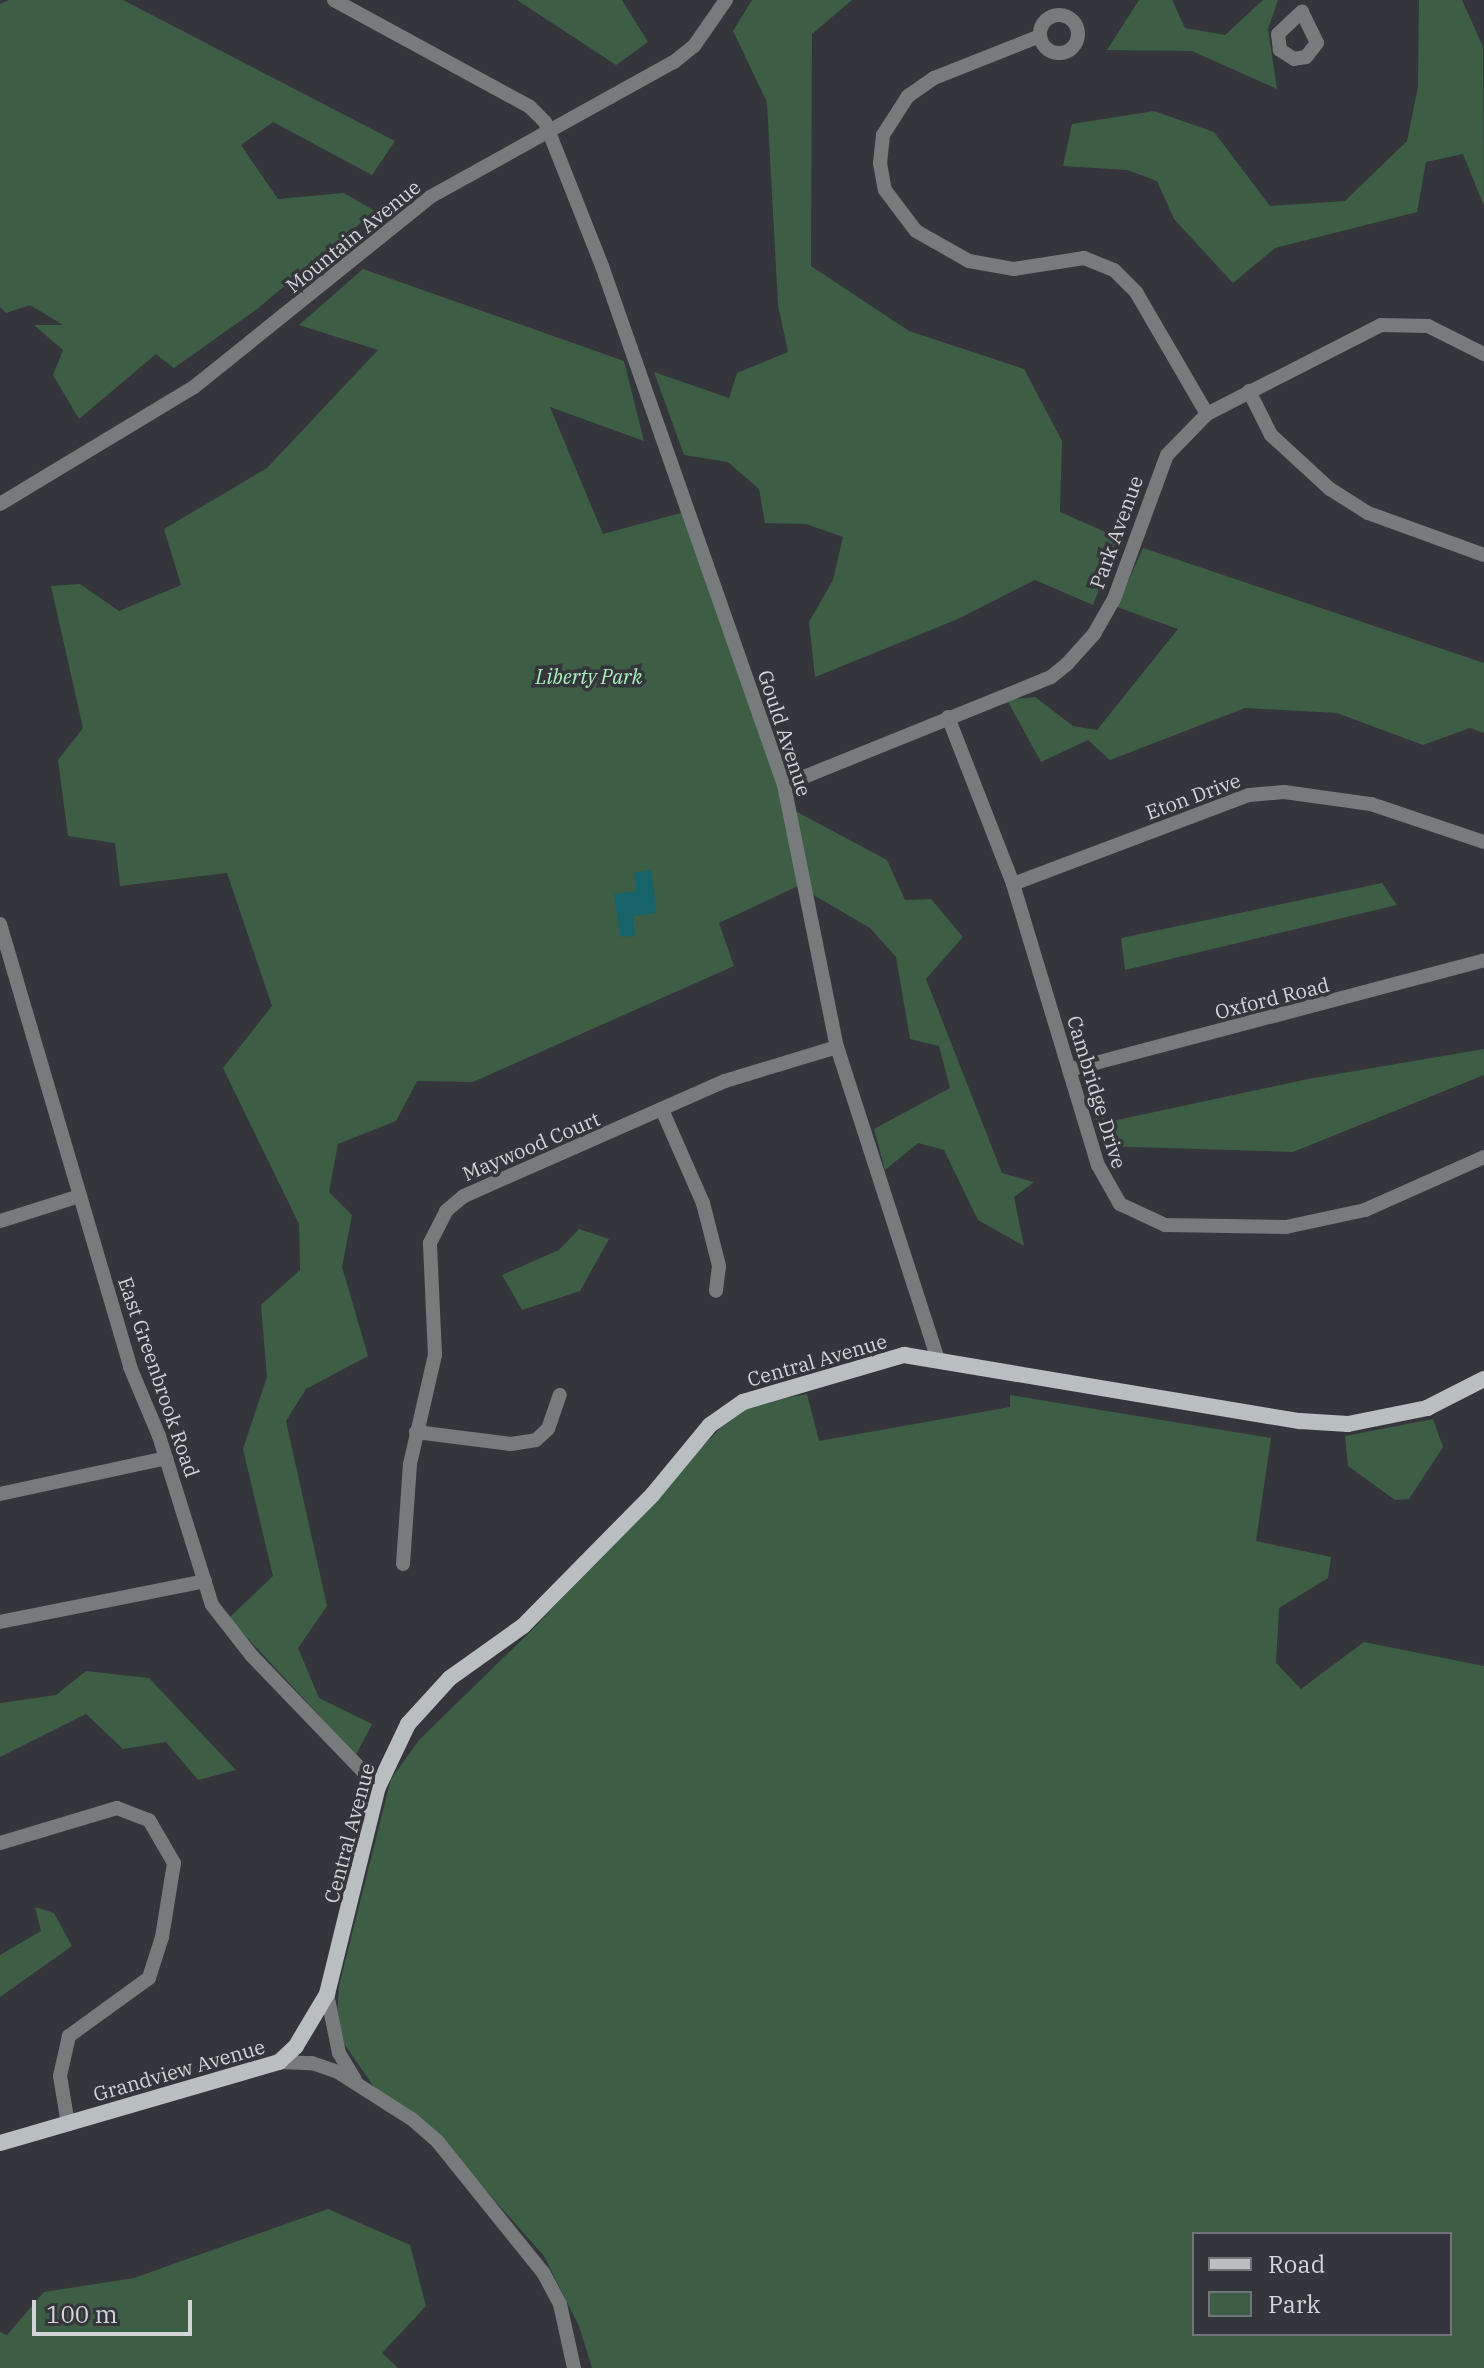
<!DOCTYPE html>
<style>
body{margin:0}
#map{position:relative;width:1484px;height:2368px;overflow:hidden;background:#34363b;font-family:"IBM Plex Serif",serif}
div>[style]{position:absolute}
.green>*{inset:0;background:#3e5d45}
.water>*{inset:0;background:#16646a}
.minor>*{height:14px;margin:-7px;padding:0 7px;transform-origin:7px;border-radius:7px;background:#787b7c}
.minor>.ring{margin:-7px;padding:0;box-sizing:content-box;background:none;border:14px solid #787b7c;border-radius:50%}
.major>*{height:16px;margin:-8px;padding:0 8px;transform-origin:8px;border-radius:8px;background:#b9bfc1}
span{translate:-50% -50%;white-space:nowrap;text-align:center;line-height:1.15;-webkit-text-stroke:7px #34363b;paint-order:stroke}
.street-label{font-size:20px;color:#d3d4d7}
.park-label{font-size:20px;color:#aaf1bb;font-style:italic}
.legend{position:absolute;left:1192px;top:2232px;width:260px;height:104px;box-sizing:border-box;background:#34363b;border:2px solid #747579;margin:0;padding:10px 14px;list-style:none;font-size:24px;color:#d3d4d7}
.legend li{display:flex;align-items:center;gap:16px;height:40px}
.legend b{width:40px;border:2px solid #747579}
.scale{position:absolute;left:32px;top:2300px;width:160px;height:36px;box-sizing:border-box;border:4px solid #d3d4d7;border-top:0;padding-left:10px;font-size:24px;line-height:28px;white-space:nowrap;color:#d3d4d7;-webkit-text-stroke:6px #34363b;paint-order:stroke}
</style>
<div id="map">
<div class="green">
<div style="clip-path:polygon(9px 0,123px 0,395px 141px,372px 175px,273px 122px,241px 145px,278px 199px,344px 193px,375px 211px,257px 309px,174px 368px,156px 354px,79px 419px,53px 375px,63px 350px,34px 325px,63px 325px,30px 305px,6px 313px,0 307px,0 4px)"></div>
<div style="clip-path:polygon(517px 0,622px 0,648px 42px,616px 65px)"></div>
<div style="clip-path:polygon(752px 0,852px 0,812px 34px,811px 266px,909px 331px,1024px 369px,1062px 441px,1060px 512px,1119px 538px,1093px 605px,1035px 580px,958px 619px,815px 677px,809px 622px,833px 580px,843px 537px,806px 524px,765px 523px,759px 489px,728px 462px,684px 455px,654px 372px,729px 398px,737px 373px,788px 352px,778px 305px,767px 102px,733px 31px)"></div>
<div style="clip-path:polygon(1139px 0,1172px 0,1185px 28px,1225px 35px,1263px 0,1278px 0,1268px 29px,1277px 89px,1192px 51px,1107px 50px)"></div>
<div style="clip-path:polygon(1419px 0,1462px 0,1483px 47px,1484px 206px,1463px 154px,1426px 162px,1417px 212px,1275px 248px,1233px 283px,1174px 219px,1157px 181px,1127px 170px,1063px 166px,1072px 124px,1154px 111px,1214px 132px,1270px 206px,1345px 201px,1407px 141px,1418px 87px)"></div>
<div style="clip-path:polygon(363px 269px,624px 361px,644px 441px,550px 407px,603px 534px,688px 511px,784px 805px,887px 860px,905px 900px,931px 899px,963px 937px,926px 979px,1002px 1173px,1034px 1182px,1014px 1197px,1024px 1246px,978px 1220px,944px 1150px,918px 1143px,885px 1170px,874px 1129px,950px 1088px,939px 1046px,910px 1039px,896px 957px,870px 928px,798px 886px,719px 923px,734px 966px,473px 1082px,417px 1081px,396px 1121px,338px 1144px,329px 1192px,352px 1215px,342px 1267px,368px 1356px,306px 1389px,286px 1421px,327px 1606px,298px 1648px,319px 1698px,372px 1724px,356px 1755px,229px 1618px,273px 1576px,243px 1449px,267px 1377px,261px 1305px,300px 1270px,299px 1224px,223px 1068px,272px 1006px,227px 873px,120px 886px,115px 843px,68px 836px,58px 760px,83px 728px,51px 586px,80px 584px,119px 611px,181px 585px,164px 529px,267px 468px,378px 350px,299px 325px)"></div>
<div style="clip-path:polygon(1143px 548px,1484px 663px,1484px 733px,1470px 728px,1423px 745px,1337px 713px,1245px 708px,1110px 760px,1088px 740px,1041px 762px,1007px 700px,1035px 697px,1073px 726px,1097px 730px,1178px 629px,1117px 607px)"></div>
<div style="clip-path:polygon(1382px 883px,1397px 905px,1125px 970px,1121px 938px)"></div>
<div style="clip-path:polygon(1484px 1049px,1484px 1075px,1293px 1152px,1102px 1146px,1095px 1117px,1117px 1120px,1308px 1079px)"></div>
<div style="clip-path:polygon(579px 1229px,609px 1239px,580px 1291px,522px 1310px,502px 1275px,559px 1250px)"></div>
<div style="clip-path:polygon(evenodd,807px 1394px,819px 1441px,1010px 1407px,1010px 1395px,1271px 1438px,1256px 1541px,1331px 1557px,1328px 1578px,1279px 1608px,1276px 1663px,1301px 1689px,1364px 1642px,1484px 1666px,1484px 2368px,592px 2368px,579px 2326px,544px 2256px,435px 2133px,376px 2090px,336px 2032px,339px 1986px,391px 1779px,419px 1740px,534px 1628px,721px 1427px,753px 1404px,807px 1394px,1194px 2234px,1450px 2234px,1450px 2334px,1194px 2334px,1194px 2234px)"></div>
<div style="clip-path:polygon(1433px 1419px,1443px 1447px,1409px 1499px,1395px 1500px,1348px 1466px,1345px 1436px)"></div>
<div style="clip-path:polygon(86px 1671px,149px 1678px,236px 1770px,198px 1780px,166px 1742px,123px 1749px,86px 1714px,0 1757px,0 1703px,56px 1695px)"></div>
<div style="clip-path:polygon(35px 1907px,54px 1913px,72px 1946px,0 1997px,0 1955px,41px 1931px)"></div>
<div style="clip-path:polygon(328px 2209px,410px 2245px,426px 2306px,382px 2353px,398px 2368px,0 2368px,0 2332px,7px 2335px,44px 2292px,134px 2278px)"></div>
</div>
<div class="water">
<div style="clip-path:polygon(651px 870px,657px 913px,633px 916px,635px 936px,620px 937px,614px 894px,636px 891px,634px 872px)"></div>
</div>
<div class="minor">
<div style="left:334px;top:0;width:223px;rotate:28.6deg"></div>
<div style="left:530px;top:107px;width:21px;rotate:45deg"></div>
<div style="left:545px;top:122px;width:155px;rotate:68.4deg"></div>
<div style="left:602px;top:266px;width:550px;rotate:70.68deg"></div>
<div style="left:784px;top:785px;width:267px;rotate:78.6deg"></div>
<div style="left:837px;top:1047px;width:328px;rotate:72.1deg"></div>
<div style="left:1302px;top:12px;width:34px;rotate:64deg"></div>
<div style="left:1317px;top:43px;width:18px;rotate:128deg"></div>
<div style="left:1306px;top:57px;width:12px;rotate:171deg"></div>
<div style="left:1294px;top:59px;width:17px;rotate:-147deg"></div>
<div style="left:1280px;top:50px;width:16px;rotate:-97deg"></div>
<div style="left:1278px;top:34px;width:33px;rotate:-43deg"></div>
<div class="ring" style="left:1040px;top:15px;width:24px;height:24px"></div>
<div style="left:1040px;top:36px;width:114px;rotate:158.4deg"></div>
<div style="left:934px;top:78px;width:32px;rotate:145deg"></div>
<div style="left:908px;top:96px;width:46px;rotate:122.7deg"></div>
<div style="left:883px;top:135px;width:28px;rotate:96deg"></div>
<div style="left:880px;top:163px;width:27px;rotate:80deg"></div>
<div style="left:885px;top:190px;width:51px;rotate:52.9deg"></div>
<div style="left:916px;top:231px;width:61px;rotate:29.5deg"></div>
<div style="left:969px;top:261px;width:46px;rotate:10.1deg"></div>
<div style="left:1014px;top:269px;width:71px;rotate:-8.9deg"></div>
<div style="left:1084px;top:258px;width:32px;rotate:22deg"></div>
<div style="left:1114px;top:270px;width:31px;rotate:45deg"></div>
<div style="left:1136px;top:292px;width:141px;rotate:59.8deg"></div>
<div style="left:1249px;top:391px;width:49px;rotate:63.4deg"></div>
<div style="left:1271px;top:435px;width:80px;rotate:42.5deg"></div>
<div style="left:1330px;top:489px;width:45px;rotate:32.3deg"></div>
<div style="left:1368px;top:513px;width:123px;rotate:19.9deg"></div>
<div style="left:0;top:504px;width:227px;rotate:-31.1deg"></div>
<div style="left:194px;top:387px;width:303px;rotate:-38.8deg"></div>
<div style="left:430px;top:197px;width:279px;rotate:-29deg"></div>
<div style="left:674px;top:62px;width:26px;rotate:-39deg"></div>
<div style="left:694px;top:46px;width:56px;rotate:-55.2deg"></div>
<div style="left:948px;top:717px;width:179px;rotate:68.7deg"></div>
<div style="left:1013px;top:884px;width:294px;rotate:73.2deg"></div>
<div style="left:1098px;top:1165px;width:45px;rotate:60.6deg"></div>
<div style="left:1120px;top:1204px;width:50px;rotate:25deg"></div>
<div style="left:1165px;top:1225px;width:121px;rotate:0.9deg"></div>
<div style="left:1286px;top:1227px;width:81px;rotate:-12.1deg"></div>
<div style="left:1365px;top:1210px;width:130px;rotate:-24deg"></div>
<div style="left:784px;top:785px;width:288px;rotate:-22deg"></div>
<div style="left:1051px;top:677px;width:21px;rotate:-39deg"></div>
<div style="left:1067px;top:664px;width:40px;rotate:-48deg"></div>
<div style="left:1094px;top:634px;width:40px;rotate:-60.3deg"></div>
<div style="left:1114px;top:599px;width:153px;rotate:-69.8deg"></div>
<div style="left:1167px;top:455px;width:57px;rotate:-45.7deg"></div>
<div style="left:1207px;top:414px;width:195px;rotate:-27.1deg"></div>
<div style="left:1381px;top:325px;width:47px;rotate:1.2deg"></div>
<div style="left:1428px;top:326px;width:63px;rotate:26.6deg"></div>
<div style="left:1013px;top:884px;width:252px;rotate:-20.7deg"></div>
<div style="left:1249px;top:795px;width:35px;rotate:-5deg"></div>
<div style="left:1284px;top:792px;width:88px;rotate:7.9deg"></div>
<div style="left:1371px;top:804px;width:119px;rotate:18.6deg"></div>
<div style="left:0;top:924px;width:462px;rotate:73.6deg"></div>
<div style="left:130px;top:1367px;width:75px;rotate:67.2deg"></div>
<div style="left:159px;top:1436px;width:177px;rotate:72.6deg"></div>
<div style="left:212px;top:1605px;width:65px;rotate:51.9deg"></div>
<div style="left:252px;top:1656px;width:182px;rotate:46.1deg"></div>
<div style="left:1069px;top:1070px;width:429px;rotate:-14.8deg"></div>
<div style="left:663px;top:1112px;width:99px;rotate:66.3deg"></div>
<div style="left:703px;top:1203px;width:65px;rotate:75.7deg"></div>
<div style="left:719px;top:1266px;width:25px;rotate:97deg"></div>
<div style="left:0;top:1221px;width:84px;rotate:-17.4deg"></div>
<div style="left:416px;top:1432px;width:96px;rotate:7.2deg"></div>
<div style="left:511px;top:1444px;width:25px;rotate:-9deg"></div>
<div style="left:536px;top:1440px;width:16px;rotate:-43deg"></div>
<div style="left:548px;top:1429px;width:36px;rotate:-71deg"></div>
<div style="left:0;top:1494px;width:170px;rotate:-12.2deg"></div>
<div style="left:403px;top:1564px;width:100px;rotate:-86deg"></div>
<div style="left:410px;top:1464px;width:112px;rotate:-77.1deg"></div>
<div style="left:435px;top:1355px;width:112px;rotate:-92.6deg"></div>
<div style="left:430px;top:1243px;width:36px;rotate:-63deg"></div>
<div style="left:446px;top:1211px;width:23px;rotate:-40deg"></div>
<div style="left:464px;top:1196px;width:285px;rotate:-23.8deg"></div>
<div style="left:725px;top:1081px;width:117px;rotate:-16.9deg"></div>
<div style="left:0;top:1622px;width:209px;rotate:-11.3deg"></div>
<div style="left:0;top:1843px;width:122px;rotate:-16.7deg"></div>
<div style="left:117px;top:1808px;width:34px;rotate:21deg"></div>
<div style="left:149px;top:1820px;width:50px;rotate:59.8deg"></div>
<div style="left:174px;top:1863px;width:75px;rotate:99.2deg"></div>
<div style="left:162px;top:1937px;width:43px;rotate:107.6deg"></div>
<div style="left:149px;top:1978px;width:99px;rotate:144.1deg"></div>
<div style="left:69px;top:2036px;width:41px;rotate:102.7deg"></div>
<div style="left:60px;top:2076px;width:49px;rotate:80.5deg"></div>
<div style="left:327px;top:1994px;width:60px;rotate:78.5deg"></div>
<div style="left:339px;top:2053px;width:31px;rotate:59deg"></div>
<div style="left:279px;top:2062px;width:33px;rotate:2deg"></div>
<div style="left:312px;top:2063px;width:28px;rotate:19deg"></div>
<div style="left:338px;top:2072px;width:89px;rotate:32.6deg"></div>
<div style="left:413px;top:2120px;width:33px;rotate:41deg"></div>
<div style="left:438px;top:2142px;width:169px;rotate:51.2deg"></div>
<div style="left:544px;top:2274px;width:34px;rotate:62deg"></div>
<div style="left:560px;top:2304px;width:66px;rotate:77.7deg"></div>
</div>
<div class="major">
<div style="left:0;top:2143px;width:291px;rotate:-16.2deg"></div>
<div style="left:279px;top:2062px;width:23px;rotate:-43deg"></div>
<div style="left:296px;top:2046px;width:61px;rotate:-59.2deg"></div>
<div style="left:327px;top:1994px;width:213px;rotate:-76.2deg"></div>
<div style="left:378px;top:1787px;width:70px;rotate:-64.5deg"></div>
<div style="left:408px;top:1724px;width:62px;rotate:-47.6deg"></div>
<div style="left:450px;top:1678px;width:90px;rotate:-35.5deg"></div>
<div style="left:523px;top:1626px;width:185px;rotate:-45.4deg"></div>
<div style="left:653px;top:1494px;width:89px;rotate:-50.4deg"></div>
<div style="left:710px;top:1425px;width:40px;rotate:-34.9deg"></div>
<div style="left:743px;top:1402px;width:168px;rotate:-16.3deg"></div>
<div style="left:904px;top:1355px;width:401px;rotate:9.5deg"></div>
<div style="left:1300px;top:1421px;width:48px;rotate:3.6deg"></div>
<div style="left:1348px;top:1424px;width:81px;rotate:-11.4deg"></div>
<div style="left:1427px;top:1408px;width:64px;rotate:-27deg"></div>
</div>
<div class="street-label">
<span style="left:353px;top:236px;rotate:-39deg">Mountain Avenue</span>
<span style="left:1116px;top:532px;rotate:-70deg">Park Avenue</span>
<span style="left:785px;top:733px;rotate:72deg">Gould Avenue</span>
<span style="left:1193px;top:796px;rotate:-20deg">Eton Drive</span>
<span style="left:1272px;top:998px;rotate:-14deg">Oxford Road</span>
<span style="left:1097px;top:1092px;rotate:73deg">Cambridge Drive</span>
<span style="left:531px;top:1146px;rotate:-23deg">Maywood Court</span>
<span style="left:817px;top:1360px;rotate:-16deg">Central Avenue</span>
<span style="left:159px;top:1377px;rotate:71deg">East Greenbrook Road</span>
<span style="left:349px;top:1833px;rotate:-75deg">Central Avenue</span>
<span style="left:179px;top:2070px;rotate:-16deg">Grandview Avenue</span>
</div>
<div class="park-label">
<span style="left:589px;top:676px">Liberty Park</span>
</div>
<ul class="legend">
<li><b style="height:10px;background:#b9bfc1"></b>Road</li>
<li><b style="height:22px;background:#3e5d45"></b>Park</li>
</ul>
<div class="scale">100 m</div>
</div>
